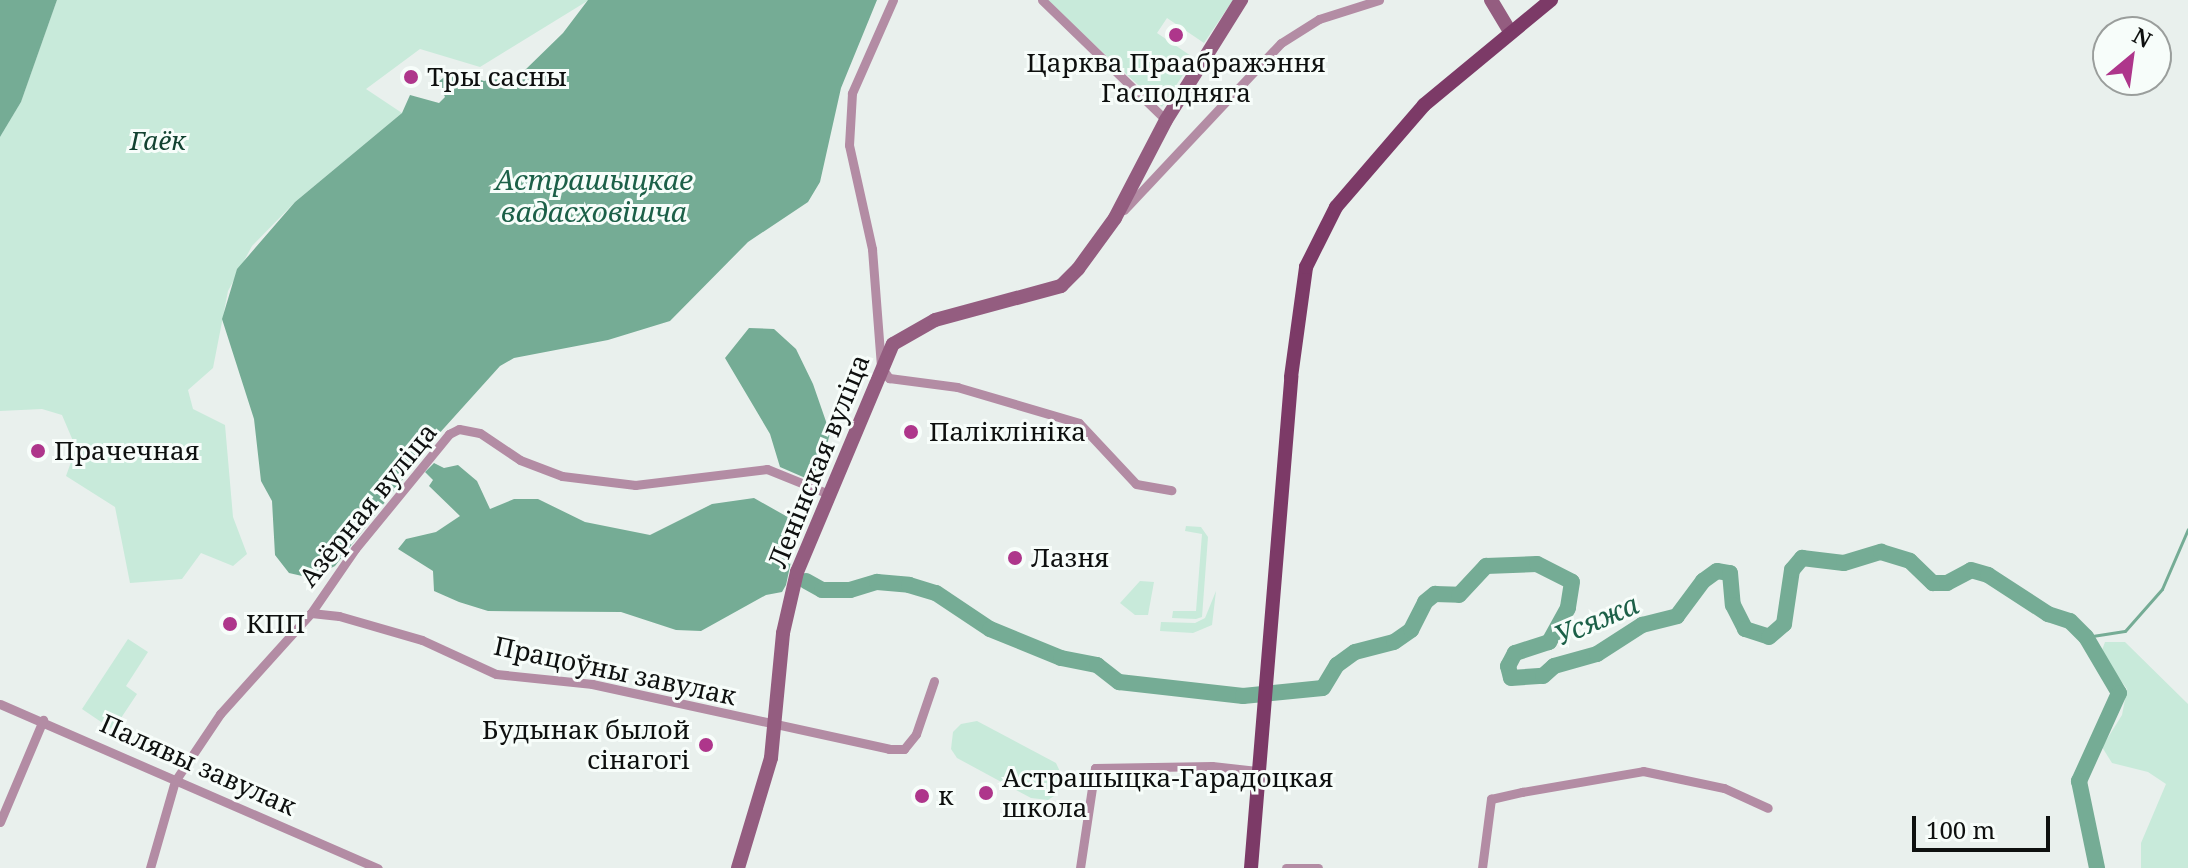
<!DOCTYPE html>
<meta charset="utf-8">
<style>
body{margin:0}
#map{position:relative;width:2188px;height:868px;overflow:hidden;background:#e9f0ed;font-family:"Noto Serif",serif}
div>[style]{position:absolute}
.green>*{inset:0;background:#c8eada}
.water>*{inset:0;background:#75ac95}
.stream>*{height:3px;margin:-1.5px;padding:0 1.5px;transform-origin:1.5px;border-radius:1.5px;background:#75ac95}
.river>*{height:16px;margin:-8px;padding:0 8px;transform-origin:8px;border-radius:8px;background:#75ac95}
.street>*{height:9px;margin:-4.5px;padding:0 4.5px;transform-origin:4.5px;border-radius:4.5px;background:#b38ca4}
.secondary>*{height:14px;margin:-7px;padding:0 7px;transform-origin:7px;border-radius:7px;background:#945d80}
.primary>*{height:14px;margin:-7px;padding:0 7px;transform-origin:7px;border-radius:7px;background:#7c3a67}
.dots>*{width:22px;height:22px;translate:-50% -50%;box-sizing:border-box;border:4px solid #f7fdfa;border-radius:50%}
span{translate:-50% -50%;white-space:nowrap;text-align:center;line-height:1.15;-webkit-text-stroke:6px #f7fdfa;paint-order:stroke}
.poi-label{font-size:26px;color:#0e100f}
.left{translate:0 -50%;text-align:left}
.right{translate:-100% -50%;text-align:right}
.park-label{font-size:26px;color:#134231;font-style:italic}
.street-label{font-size:26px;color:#0e100f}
.water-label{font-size:28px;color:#1c6048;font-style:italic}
.north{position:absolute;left:2092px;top:16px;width:80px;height:80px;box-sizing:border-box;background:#f7fdfa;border:2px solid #9a9e9c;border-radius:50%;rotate:29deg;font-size:22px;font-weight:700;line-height:32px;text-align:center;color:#0e100f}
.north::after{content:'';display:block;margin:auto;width:28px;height:36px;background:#ae368b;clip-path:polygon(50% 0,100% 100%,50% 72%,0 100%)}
.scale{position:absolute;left:1912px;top:816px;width:138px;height:36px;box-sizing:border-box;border:4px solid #0e100f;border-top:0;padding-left:10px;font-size:24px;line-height:28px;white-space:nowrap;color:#0e100f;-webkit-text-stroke:6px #f7fdfa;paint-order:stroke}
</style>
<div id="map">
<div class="green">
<div style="clip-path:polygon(57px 0,589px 0,480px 67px,420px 49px,366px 89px,402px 113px,295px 202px,252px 246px,228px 291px,213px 368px,188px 390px,193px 409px,225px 425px,233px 517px,247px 554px,233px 566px,201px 553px,182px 579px,130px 583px,115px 507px,66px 476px,76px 448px,62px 415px,42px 409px,0 411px,0 137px,21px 102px)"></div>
<div style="clip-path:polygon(1046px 0,1233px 0,1204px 43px,1167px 18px,1157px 33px,1194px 58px,1162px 107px)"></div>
<div style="clip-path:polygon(1186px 526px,1201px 527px,1208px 537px,1202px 617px,1196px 619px,1172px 618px,1173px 611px,1196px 611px,1202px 534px,1185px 531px)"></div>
<div style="clip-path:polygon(1140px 581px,1154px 582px,1148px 615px,1135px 615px,1120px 603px)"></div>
<div style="clip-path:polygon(1216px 591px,1212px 625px,1193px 633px,1160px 631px,1161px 622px,1195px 623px,1205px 618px)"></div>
<div style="clip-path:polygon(128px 639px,148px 652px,126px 686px,137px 694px,113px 730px,82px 709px)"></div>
<div style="clip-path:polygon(2105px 642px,2125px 642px,2188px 704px,2188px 868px,2141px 868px,2141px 843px,2166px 784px,2148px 772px,2112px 763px,2102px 747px,2122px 715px,2127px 689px,2101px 653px)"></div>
<div style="clip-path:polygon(977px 721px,1056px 763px,1063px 778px,1057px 794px,1048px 800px,1031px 798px,957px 758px,951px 749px,953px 732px,961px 724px)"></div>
</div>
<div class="water">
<div style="clip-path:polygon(0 0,57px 0,21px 102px,0 137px)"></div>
<div style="clip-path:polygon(588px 0,877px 0,841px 88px,820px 182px,808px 202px,748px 242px,670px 321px,608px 340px,514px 358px,500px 366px,436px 437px,335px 566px,311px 578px,289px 573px,275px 555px,272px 501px,261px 481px,254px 419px,222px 319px,237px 269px,295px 202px,402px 113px,410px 95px,439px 103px,445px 97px,438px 82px,452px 71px,484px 81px,523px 72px,563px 33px)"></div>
<div style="clip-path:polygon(749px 328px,774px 329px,796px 349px,813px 384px,830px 433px,824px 457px,810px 480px,780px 467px,770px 434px,725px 358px)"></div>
<div style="clip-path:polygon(434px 463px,444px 468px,458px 465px,477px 481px,490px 509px,514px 499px,538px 499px,585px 522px,650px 535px,712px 504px,754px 498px,793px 520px,795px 543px,786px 585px,782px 592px,766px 595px,701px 631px,676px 630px,621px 612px,488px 611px,459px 602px,434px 591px,433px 571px,398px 549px,406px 539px,436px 532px,460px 516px,429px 486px,433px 480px,425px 472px)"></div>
</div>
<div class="stream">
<div style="left:2086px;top:637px;width:39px;rotate:-9deg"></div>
<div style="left:2125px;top:631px;width:56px;rotate:-48.6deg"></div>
<div style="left:2162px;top:589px;width:65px;rotate:-66.6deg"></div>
</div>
<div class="river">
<div style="left:806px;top:581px;width:18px;rotate:29deg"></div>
<div style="left:822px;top:590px;width:28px"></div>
<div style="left:850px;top:590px;width:28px;rotate:-17deg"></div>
<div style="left:877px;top:582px;width:32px;rotate:5deg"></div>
<div style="left:909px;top:585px;width:28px;rotate:17deg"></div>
<div style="left:936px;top:593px;width:65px;rotate:33.7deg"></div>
<div style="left:990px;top:629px;width:77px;rotate:22.2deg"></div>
<div style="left:1061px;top:658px;width:37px;rotate:11deg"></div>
<div style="left:1097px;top:665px;width:28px;rotate:38deg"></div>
<div style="left:1119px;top:682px;width:125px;rotate:6.4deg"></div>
<div style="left:1243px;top:696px;width:80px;rotate:-5.7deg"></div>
<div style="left:1323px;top:688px;width:27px;rotate:-59deg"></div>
<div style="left:1337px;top:665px;width:22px;rotate:-36deg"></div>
<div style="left:1355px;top:652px;width:40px;rotate:-14.4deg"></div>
<div style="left:1394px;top:642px;width:21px;rotate:-35deg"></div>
<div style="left:1411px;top:630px;width:31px;rotate:-63deg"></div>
<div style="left:1425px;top:602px;width:13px;rotate:-39deg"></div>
<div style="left:1435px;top:594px;width:24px;rotate:2deg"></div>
<div style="left:1459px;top:595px;width:40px;rotate:-47deg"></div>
<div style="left:1486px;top:566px;width:51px;rotate:-2.2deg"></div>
<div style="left:1537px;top:564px;width:39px;rotate:27deg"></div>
<div style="left:1572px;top:582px;width:26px;rotate:99deg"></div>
<div style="left:1568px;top:608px;width:39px;rotate:119deg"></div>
<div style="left:1549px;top:642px;width:36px;rotate:162deg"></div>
<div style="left:1515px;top:653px;width:15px;rotate:118deg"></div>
<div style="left:1508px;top:666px;width:12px;rotate:76deg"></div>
<div style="left:1511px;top:678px;width:32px;rotate:-4deg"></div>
<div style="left:1543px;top:676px;width:15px;rotate:-42deg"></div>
<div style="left:1554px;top:666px;width:45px;rotate:-15.6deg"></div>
<div style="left:1597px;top:654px;width:54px;rotate:-32.8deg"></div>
<div style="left:1642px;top:625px;width:36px;rotate:-14deg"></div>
<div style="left:1677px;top:616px;width:44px;rotate:-53.4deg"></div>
<div style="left:1703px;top:581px;width:17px;rotate:-36deg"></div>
<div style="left:1717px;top:571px;width:13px;rotate:9deg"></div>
<div style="left:1730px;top:573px;width:32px;rotate:85deg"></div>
<div style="left:1733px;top:605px;width:27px;rotate:63deg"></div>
<div style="left:1745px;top:629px;width:25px;rotate:18deg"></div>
<div style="left:1769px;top:637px;width:20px;rotate:-41deg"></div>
<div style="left:1784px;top:624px;width:55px;rotate:-81.6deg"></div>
<div style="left:1792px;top:570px;width:16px;rotate:-50deg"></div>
<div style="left:1802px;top:558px;width:42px;rotate:6.8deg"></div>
<div style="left:1844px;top:563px;width:39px;rotate:-17deg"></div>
<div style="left:1881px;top:552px;width:30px;rotate:17deg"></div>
<div style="left:1910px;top:561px;width:32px;rotate:44deg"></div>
<div style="left:1933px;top:583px;width:14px"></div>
<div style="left:1947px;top:583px;width:27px;rotate:-28deg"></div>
<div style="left:1971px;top:570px;width:18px;rotate:16deg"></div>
<div style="left:1988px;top:575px;width:72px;rotate:33deg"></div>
<div style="left:2048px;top:614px;width:23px;rotate:18deg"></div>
<div style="left:2070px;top:621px;width:23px;rotate:45deg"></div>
<div style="left:2086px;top:637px;width:65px;rotate:59.5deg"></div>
<div style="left:2119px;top:693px;width:97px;rotate:114.4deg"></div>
<div style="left:2079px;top:781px;width:89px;rotate:78.3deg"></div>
</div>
<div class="street">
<div style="left:893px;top:0;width:102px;rotate:113.8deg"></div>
<div style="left:852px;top:93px;width:52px;rotate:93.3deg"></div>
<div style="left:849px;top:145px;width:107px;rotate:77.5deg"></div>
<div style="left:872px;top:249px;width:118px;rotate:85.6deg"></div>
<div style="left:881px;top:367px;width:14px;rotate:54deg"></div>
<div style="left:889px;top:378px;width:69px;rotate:7.5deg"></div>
<div style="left:957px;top:387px;width:127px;rotate:16.4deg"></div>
<div style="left:1079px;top:423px;width:83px;rotate:46.9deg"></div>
<div style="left:1136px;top:484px;width:36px;rotate:10deg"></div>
<div style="left:1042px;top:0;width:173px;rotate:44.1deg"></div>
<div style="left:1124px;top:210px;width:229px;rotate:-46.8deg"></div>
<div style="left:1281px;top:43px;width:45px;rotate:-32.3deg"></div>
<div style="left:1319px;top:19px;width:63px;rotate:-17.6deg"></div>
<div style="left:311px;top:613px;width:28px;rotate:6deg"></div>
<div style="left:339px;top:616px;width:86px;rotate:16.1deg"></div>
<div style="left:422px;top:640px;width:81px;rotate:24.7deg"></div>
<div style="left:496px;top:674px;width:97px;rotate:5.9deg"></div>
<div style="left:592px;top:684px;width:304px;rotate:12.3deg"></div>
<div style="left:889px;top:749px;width:15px"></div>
<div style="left:904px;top:749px;width:19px;rotate:-51deg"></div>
<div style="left:916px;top:734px;width:56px;rotate:-71.2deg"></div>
<div style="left:0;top:704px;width:412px;rotate:23.5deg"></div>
<div style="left:0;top:822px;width:111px;rotate:-67.1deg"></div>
<div style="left:150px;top:868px;width:91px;rotate:-74deg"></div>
<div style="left:175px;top:781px;width:81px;rotate:-56.1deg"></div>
<div style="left:220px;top:714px;width:136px;rotate:-48deg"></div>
<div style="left:311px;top:613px;width:78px;rotate:-55.5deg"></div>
<div style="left:355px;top:549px;width:149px;rotate:-50.7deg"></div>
<div style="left:449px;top:434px;width:11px;rotate:-27deg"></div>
<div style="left:459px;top:429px;width:21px;rotate:11deg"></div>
<div style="left:480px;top:433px;width:48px;rotate:34deg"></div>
<div style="left:520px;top:460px;width:45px;rotate:20.9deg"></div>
<div style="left:562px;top:476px;width:74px;rotate:7deg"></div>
<div style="left:635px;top:485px;width:133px;rotate:-6.9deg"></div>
<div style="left:767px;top:469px;width:67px;rotate:22deg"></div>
<div style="left:1080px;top:868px;width:101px;rotate:-81.5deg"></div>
<div style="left:1095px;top:768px;width:117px;rotate:-1deg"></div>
<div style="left:1212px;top:766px;width:45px;rotate:6.3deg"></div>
<div style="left:1286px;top:868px;width:32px"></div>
<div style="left:1482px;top:868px;width:70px;rotate:-82.6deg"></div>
<div style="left:1491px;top:799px;width:32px;rotate:-13deg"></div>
<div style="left:1522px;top:792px;width:123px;rotate:-9.8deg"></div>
<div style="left:1643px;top:771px;width:83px;rotate:11.9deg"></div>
<div style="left:1724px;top:788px;width:48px;rotate:24.4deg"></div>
</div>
<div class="secondary">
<div style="left:1491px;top:0;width:35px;rotate:59deg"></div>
<div style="left:738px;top:868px;width:115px;rotate:-73.3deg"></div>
<div style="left:771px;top:758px;width:126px;rotate:-84.5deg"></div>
<div style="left:783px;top:633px;width:63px;rotate:-77.1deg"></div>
<div style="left:797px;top:572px;width:247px;rotate:-67.2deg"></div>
<div style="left:893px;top:344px;width:48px;rotate:-29.7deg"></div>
<div style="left:935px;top:320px;width:131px;rotate:-15.1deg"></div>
<div style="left:1061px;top:286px;width:24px;rotate:-45deg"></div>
<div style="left:1078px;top:269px;width:63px;rotate:-54deg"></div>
<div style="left:1115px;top:218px;width:110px;rotate:-62.5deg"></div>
<div style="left:1166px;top:120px;width:142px;rotate:-58deg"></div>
</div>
<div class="primary">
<div style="left:1251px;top:868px;width:493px;rotate:-85.3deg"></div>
<div style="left:1291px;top:377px;width:111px;rotate:-82.2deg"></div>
<div style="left:1306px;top:267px;width:67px;rotate:-63.4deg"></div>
<div style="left:1336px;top:207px;width:135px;rotate:-49.2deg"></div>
<div style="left:1424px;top:105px;width:165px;rotate:-39.6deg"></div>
</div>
<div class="dots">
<div style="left:1176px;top:35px;background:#ae368b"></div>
<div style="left:411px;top:77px;background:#ae368b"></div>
<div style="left:911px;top:432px;background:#ae368b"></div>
<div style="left:38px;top:451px;background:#ae368b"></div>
<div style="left:1015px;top:558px;background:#ae368b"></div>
<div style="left:230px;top:624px;background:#ae368b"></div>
<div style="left:706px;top:745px;background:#ae368b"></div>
<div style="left:986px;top:793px;background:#ae368b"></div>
<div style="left:922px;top:796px;background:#ae368b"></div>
</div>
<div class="poi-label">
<span style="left:1176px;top:78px">Царква Праабражэння<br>Гасподняга</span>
<span class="left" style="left:427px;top:77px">Тры сасны</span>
<span class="left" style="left:929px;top:432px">Паліклініка</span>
<span class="left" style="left:54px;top:451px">Прачечная</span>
<span class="left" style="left:1031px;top:558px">Лазня</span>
<span class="left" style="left:246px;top:624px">КПП</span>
<span class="right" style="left:690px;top:745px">Будынак былой<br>сінагогі</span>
<span class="left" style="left:1002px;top:793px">Астрашыцка-Гарадоцкая<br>школа</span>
<span class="left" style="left:938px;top:796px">к</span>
</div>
<div class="park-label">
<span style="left:158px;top:141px">Гаёк</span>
</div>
<div class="street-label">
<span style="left:819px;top:461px;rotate:-68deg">Ленінская вуліца</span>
<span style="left:368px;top:505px;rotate:-51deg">Азёрная вуліца</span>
<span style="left:615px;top:671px;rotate:12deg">Працоўны завулак</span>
<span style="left:198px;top:765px;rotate:24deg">Палявы завулак</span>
</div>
<div class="water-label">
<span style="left:594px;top:195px">Астрашыцкае<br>вадасховішча</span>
<span style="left:1596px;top:619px;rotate:-23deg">Усяжа</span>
</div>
<div class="north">N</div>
<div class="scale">100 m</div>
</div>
